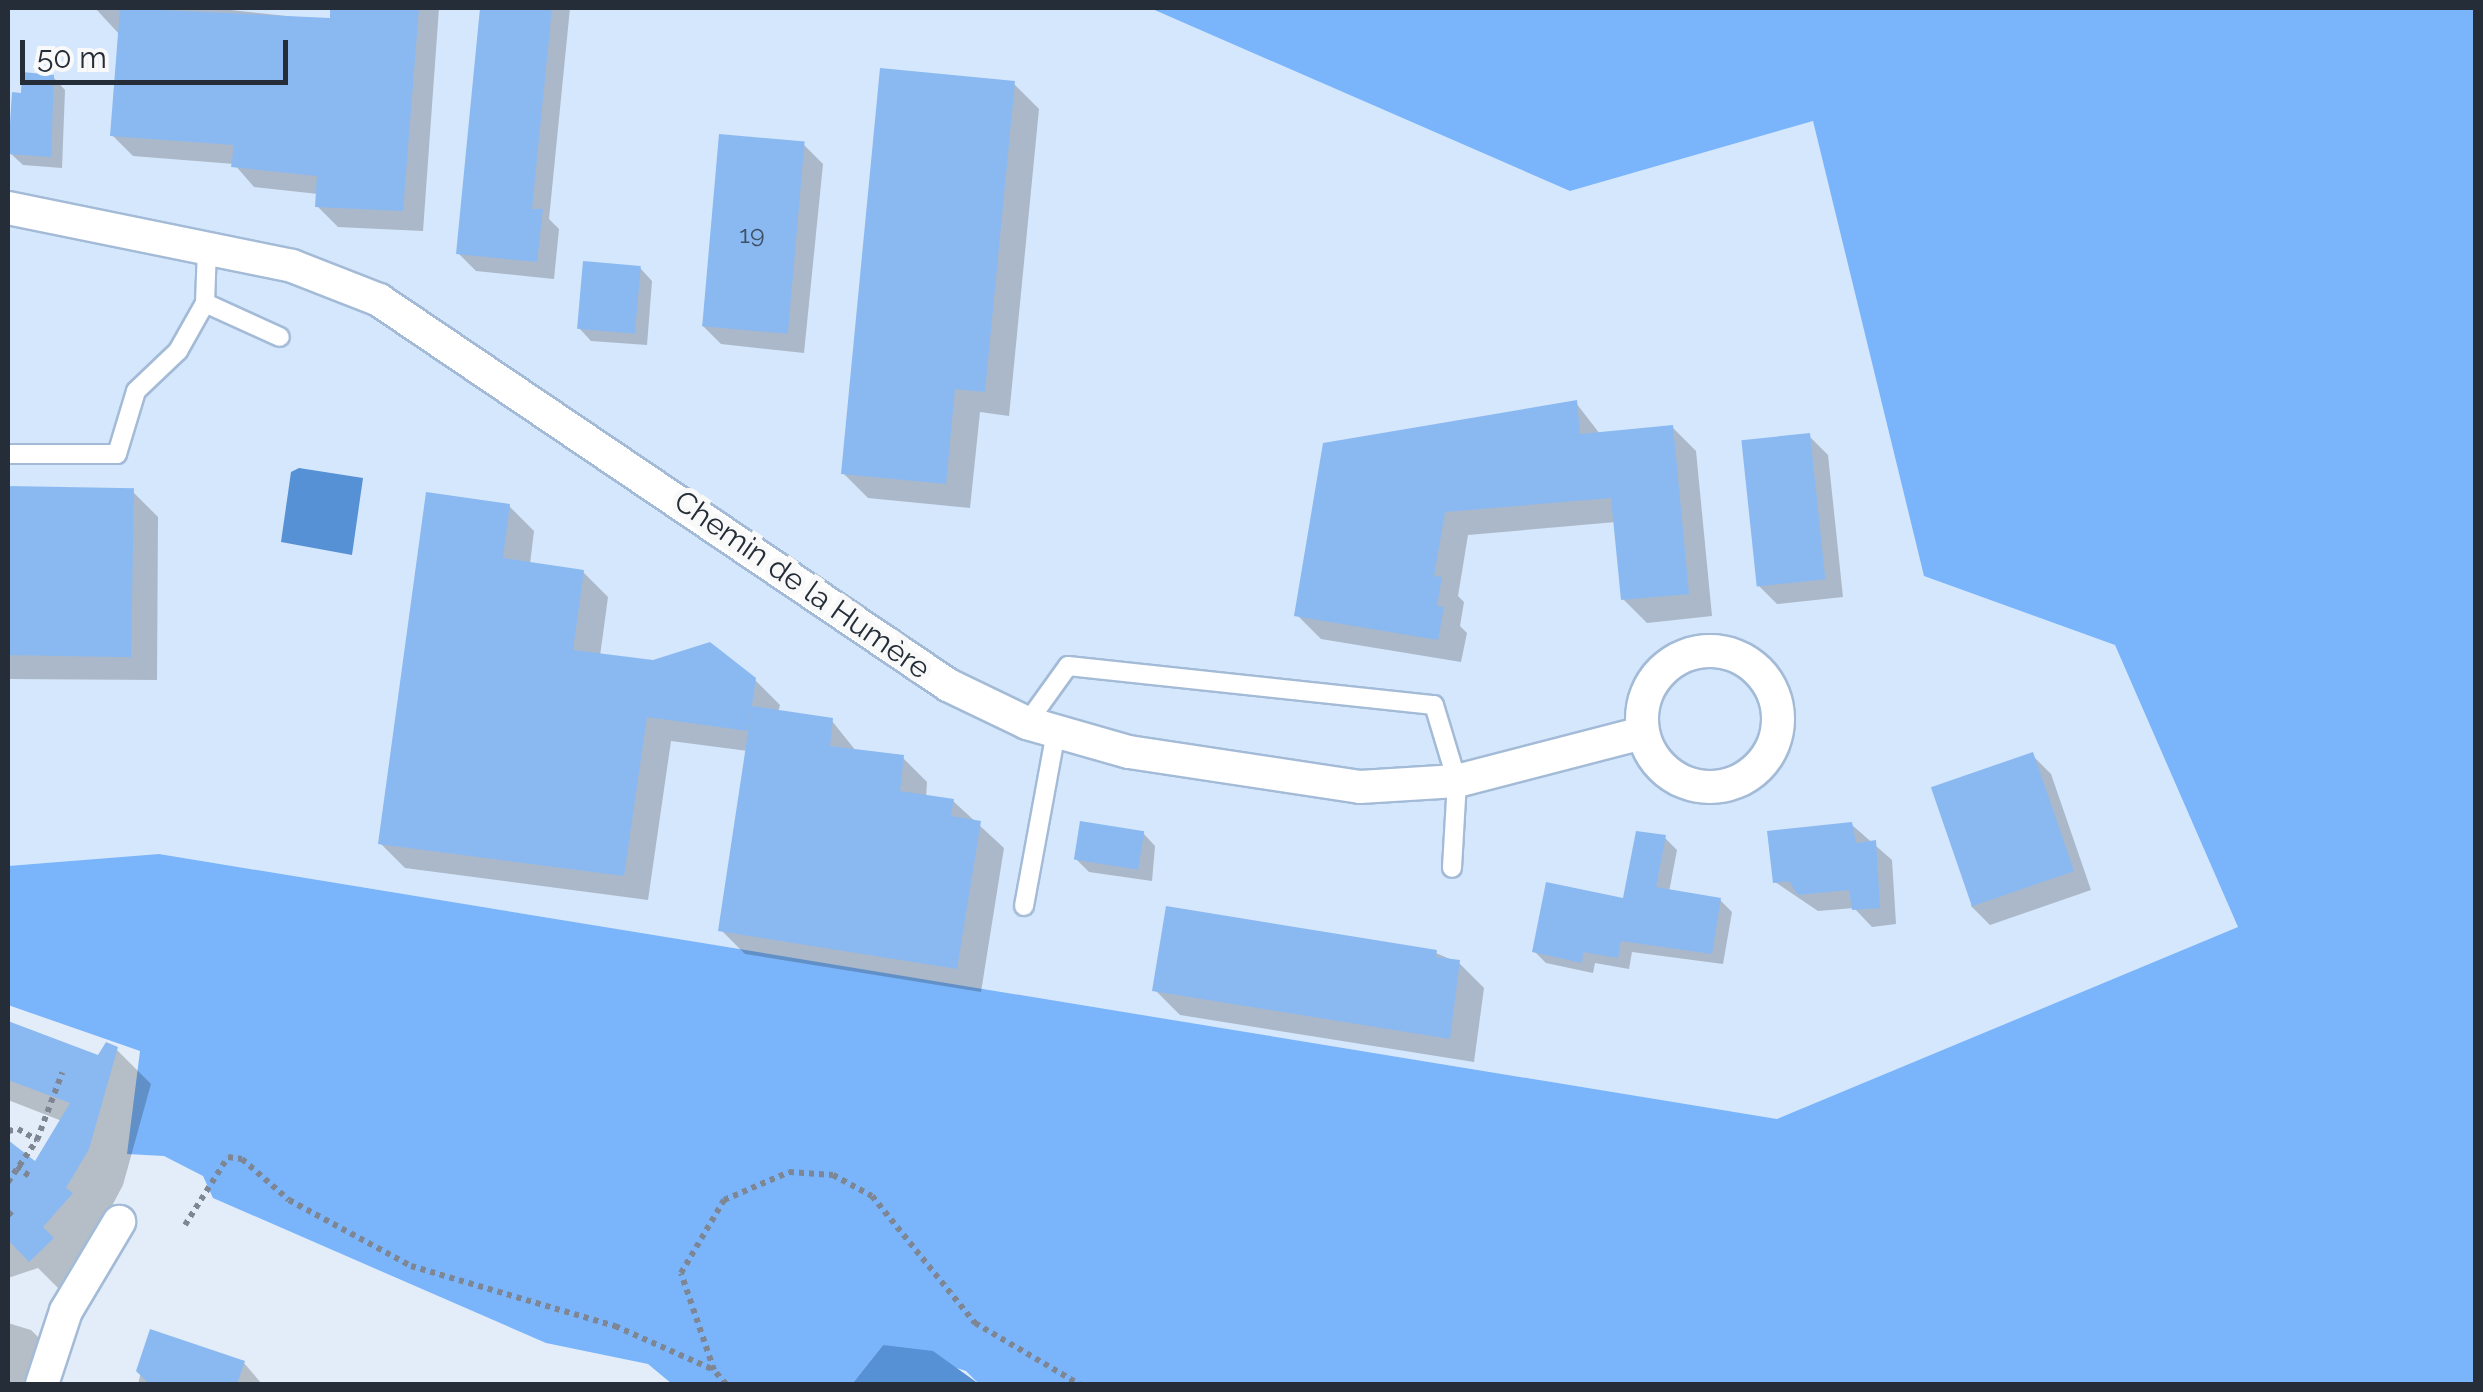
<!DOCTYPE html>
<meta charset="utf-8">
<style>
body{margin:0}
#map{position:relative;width:2483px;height:1392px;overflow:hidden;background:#e3edf9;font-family:Raleway,sans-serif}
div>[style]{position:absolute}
.built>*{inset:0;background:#d5e7fc}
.forest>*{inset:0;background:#7ab5fc}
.water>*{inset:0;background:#5690d5}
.shadow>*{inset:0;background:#0003}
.building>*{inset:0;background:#8ab9f2;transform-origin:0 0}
.path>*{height:6px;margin-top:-3px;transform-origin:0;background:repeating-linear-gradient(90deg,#7d8692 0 5px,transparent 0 10px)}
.roads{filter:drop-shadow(2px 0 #a3bbd7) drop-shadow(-2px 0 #a3bbd7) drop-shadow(0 2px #a3bbd7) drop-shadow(0 -2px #a3bbd7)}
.service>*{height:18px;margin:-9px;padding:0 9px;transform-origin:9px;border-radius:9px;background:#fff}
.minor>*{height:32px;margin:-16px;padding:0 16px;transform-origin:16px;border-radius:16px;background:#fff}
.minor>.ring{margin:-16px;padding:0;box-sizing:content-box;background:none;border:32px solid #fff;border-radius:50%}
span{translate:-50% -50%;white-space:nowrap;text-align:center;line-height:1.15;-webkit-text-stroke:10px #f9f9f9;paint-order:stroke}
.number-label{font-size:25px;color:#3e5066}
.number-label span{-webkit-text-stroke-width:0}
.street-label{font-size:30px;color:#242d38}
.frame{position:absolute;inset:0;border:10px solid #242d38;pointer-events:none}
.scale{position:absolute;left:20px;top:40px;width:268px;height:45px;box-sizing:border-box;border:5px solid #242d38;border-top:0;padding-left:12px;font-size:30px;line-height:35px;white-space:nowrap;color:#242d38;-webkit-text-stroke:8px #f9f9f9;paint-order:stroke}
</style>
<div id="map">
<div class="built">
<div style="clip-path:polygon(8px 8px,1150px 8px,1570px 191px,1813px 121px,1924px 576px,2115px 644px,2238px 927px,1777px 1119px,159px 854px,8px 866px)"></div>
</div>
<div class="forest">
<div style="clip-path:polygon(1150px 8px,2475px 8px,2475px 1384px,979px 1384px,966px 1371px,883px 1345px,852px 1384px,672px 1384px,648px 1364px,546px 1343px,213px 1198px,203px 1176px,164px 1156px,127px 1154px,140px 1051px,8px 1005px,8px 866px,159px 854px,1777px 1119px,2238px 927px,2115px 645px,1924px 576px,1813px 121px,1570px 191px)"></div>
</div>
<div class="water">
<div style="clip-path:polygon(299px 468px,363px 478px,352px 555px,281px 542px,291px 472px)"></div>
<div style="clip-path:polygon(883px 1345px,933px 1351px,979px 1384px,852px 1384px)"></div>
</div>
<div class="shadow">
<div style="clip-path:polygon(95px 8px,213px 8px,332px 21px,333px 8px,439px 8px,423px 231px,338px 227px,317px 206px,318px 194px,254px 187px,234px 164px,133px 156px,112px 135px,120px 35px)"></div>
<div style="clip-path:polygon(483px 8px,570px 8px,549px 219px,559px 229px,554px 279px,476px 271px,458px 253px)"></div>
<div style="clip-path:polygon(53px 77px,65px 90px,62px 168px,23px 165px,10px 153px,23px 95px)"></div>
<div style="clip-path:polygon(1014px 84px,1039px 109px,1009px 416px,980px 412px,970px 508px,868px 498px,843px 473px)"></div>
<div style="clip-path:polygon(804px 145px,823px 164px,804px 353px,721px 344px,702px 325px)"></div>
<div style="clip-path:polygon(640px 268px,652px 281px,647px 345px,591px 341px,579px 328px)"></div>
<div style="clip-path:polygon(8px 279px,10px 281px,8px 408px)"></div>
<div style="clip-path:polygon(1576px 403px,1600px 434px,1672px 427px,1696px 451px,1712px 616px,1647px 623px,1623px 599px,1616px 522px,1468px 535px,1458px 596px,1464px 602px,1460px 626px,1467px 633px,1461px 662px,1321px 639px,1297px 615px)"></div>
<div style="clip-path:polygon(1809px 436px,1828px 455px,1843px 597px,1777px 604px,1758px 585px)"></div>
<div style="clip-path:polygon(8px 489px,133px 492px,158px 517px,157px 680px,8px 679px)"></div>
<div style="clip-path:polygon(509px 506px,534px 531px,530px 564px,583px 572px,608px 597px,600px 656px,754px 679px,780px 705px,778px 713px,832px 721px,856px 751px,903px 758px,927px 782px,926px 797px,953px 801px,1004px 848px,981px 992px,745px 954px,721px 930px,748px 751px,671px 741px,648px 900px,405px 868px,380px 843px)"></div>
<div style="clip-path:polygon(2032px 755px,2051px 774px,2091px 890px,1990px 925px,1971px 906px)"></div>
<div style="clip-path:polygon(1852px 825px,1892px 860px,1896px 924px,1872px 927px,1854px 908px,1818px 911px,1775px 882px)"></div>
<div style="clip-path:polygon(1143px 833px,1155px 846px,1152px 881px,1089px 872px,1077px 860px)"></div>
<div style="clip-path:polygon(1665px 838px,1677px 850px,1669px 892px,1720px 900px,1732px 912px,1723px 964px,1632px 952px,1629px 969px,1595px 963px,1593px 973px,1546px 963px,1534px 951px,1625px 901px)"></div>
<div style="clip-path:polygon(1436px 953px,1459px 963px,1484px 988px,1474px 1062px,1180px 1015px,1155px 990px)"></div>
<div style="clip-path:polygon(8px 1025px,99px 1058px,116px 1049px,151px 1084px,123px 1185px,65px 1295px,38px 1268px,8px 1278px,8px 1143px,36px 1164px,62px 1121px,8px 1100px)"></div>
<div style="clip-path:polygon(8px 1323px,31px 1330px,66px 1365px,60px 1384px,8px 1384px)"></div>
<div style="clip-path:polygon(151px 1332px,244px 1363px,262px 1384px,138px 1384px)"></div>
</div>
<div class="building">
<div style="clip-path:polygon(120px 8px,330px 18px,330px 8px,419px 8px,403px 211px,315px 207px,317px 176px,231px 167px,234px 145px,110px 136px)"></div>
<div style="clip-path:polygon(480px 8px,552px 8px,532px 209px,543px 209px,537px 262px,456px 254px)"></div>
<div style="clip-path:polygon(880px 68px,1015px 81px,985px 392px,955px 389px,946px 484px,841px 474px)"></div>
<div style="clip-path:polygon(22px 72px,54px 75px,51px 157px,8px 154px,12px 92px,21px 93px)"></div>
<div style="left:719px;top:134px;width:86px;height:193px;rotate:5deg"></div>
<div style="left:583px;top:261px;width:58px;height:68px;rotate:5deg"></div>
<div style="clip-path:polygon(1577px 400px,1580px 434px,1673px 425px,1689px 594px,1621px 600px,1611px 498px,1445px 512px,1434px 576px,1442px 577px,1437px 606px,1444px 607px,1438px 640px,1294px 616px,1323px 443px)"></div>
<div style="left:1810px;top:433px;width:147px;height:69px;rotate:84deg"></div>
<div style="left:8px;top:486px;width:126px;height:169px;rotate:1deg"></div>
<div style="clip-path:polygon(426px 492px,510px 504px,503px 558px,584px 570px,573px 650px,653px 660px,710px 642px,756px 678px,748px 731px,647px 717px,624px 876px,378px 844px)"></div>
<div style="clip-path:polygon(752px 706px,833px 718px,830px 746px,904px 755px,900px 791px,954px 799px,951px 816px,981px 821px,957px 969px,718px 931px)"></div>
<div style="left:2033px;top:752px;width:126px;height:108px;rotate:71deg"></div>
<div style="left:1080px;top:821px;width:65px;height:39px;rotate:9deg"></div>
<div style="clip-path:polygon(1852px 822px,1856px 843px,1876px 840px,1880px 908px,1852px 910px,1849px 890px,1798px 895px,1789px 881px,1773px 883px,1767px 831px)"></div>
<div style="clip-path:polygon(1636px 831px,1666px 835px,1656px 887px,1721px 898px,1712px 954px,1621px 941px,1618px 958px,1583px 952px,1582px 963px,1532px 952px,1546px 882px,1623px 898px)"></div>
<div style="clip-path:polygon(1166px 906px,1437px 950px,1436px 957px,1460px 960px,1450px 1039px,1152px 991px)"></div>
<div style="clip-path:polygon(8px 1021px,98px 1055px,106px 1042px,118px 1047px,89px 1149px,66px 1188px,73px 1193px,43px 1227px,54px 1238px,29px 1262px,8px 1240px,8px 1140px,35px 1161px,70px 1103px,8px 1080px)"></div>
<div style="clip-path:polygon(150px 1329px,245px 1361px,237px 1384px,149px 1384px,136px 1371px)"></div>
</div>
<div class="path">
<div style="left:8px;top:1131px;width:10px;rotate:-11deg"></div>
<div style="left:18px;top:1129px;width:22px;rotate:30deg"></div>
<div style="left:17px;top:1166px;width:16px;rotate:40deg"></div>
<div style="left:8px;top:1182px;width:51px;rotate:-55.4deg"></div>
<div style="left:37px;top:1140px;width:72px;rotate:-69.5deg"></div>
<div style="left:8px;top:1212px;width:7px;rotate:45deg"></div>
<div style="left:185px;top:1225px;width:80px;rotate:-57.7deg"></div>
<div style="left:228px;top:1157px;width:14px;rotate:8deg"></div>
<div style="left:242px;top:1159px;width:62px;rotate:41.1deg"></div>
<div style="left:289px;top:1200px;width:139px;rotate:28.4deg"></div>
<div style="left:411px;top:1266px;width:213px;rotate:16.4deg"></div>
<div style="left:615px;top:1326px;width:106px;rotate:23.9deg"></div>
<div style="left:726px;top:1384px;width:18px;rotate:-131deg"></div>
<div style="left:714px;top:1370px;width:102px;rotate:-108.8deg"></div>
<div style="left:681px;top:1273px;width:85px;rotate:-59.5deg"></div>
<div style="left:724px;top:1200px;width:71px;rotate:-23.3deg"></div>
<div style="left:789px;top:1172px;width:44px;rotate:3.9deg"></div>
<div style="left:833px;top:1175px;width:44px;rotate:28.3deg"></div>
<div style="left:872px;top:1196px;width:164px;rotate:51deg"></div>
<div style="left:975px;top:1323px;width:121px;rotate:30.4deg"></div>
</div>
<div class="roads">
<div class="service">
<div style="left:205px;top:303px;width:82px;rotate:24.4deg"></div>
<div style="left:8px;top:454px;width:109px"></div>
<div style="left:117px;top:454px;width:66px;rotate:-73.2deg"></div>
<div style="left:136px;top:391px;width:58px;rotate:-43.6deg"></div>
<div style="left:178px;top:351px;width:55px;rotate:-60.6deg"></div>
<div style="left:205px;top:303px;width:55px;rotate:-87.9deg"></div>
<div style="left:1027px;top:723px;width:70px;rotate:-54.3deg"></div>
<div style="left:1068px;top:666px;width:368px;rotate:6.1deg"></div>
<div style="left:1434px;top:705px;width:79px;rotate:73.2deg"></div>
<div style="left:1457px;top:781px;width:87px;rotate:93.3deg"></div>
<div style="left:1024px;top:906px;width:177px;rotate:-79.6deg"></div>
</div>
<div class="minor">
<div style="left:8px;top:208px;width:290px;rotate:11.5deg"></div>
<div style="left:292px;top:266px;width:93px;rotate:21.3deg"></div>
<div style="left:379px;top:300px;width:687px;rotate:34.08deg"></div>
<div style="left:948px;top:685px;width:88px;rotate:25.7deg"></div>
<div style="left:1027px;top:723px;width:106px;rotate:15.9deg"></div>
<div style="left:1129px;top:752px;width:234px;rotate:8.6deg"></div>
<div style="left:1360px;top:787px;width:97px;rotate:-3.5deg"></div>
<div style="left:1457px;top:781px;width:192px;rotate:-14.5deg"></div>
<div class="ring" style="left:1642px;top:651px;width:104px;height:104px"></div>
<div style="left:42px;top:1384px;width:77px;rotate:-71.8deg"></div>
<div style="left:66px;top:1311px;width:104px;rotate:-59.2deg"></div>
</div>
</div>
<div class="number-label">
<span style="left:752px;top:234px">19</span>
</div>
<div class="street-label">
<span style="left:802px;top:585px;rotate:35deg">Chemin de la Humère</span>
</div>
<div class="frame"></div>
<div class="scale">50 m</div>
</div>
